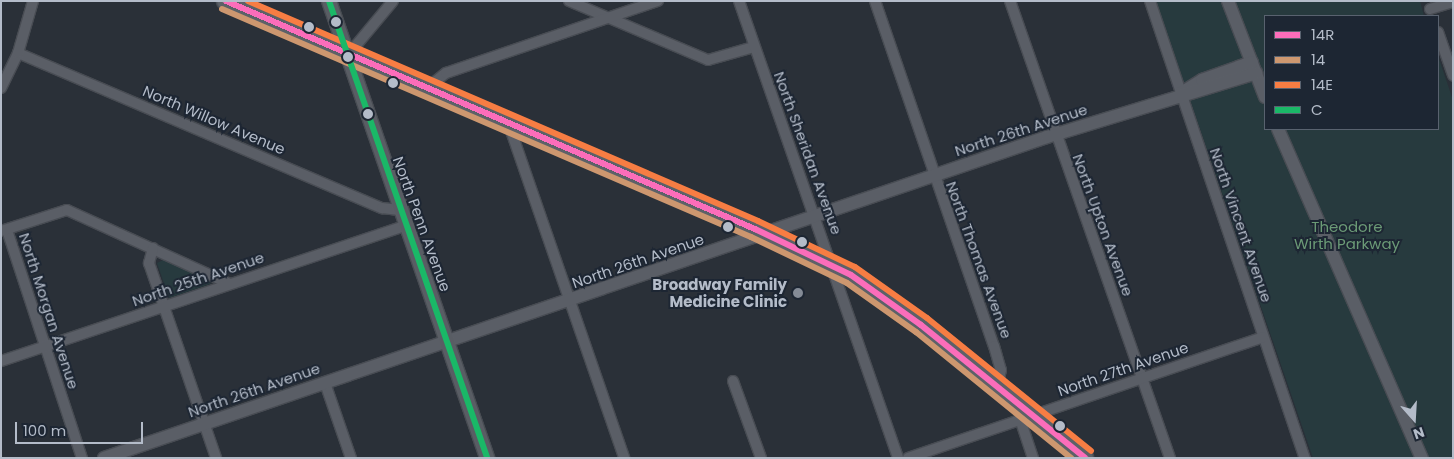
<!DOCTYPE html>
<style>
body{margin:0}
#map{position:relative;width:1454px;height:459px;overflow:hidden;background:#2a3038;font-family:Poppins,sans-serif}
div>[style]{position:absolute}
.green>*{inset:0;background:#273a3e}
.roads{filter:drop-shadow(1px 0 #484c53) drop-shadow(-1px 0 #484c53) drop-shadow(0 1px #484c53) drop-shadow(0 -1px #484c53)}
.minor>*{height:10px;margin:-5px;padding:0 5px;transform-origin:5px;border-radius:5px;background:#5a5e66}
.tertiary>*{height:12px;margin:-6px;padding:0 6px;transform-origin:6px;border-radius:6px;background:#5a5e66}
.secondary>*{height:14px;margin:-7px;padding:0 7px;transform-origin:7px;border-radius:7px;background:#595d64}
.primary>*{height:16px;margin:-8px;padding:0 8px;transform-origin:8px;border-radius:8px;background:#5c6168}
.bus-1>*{height:6px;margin:-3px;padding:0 3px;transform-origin:3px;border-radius:3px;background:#fb6dba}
.bus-2>*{height:6px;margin:-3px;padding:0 3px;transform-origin:3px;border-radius:3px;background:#cd976f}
.bus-3>*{height:6px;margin:-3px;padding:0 3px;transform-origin:3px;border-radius:3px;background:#f77d43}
.bus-4>*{height:6px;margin:-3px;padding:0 3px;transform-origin:3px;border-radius:3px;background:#1ab867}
.dots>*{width:14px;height:14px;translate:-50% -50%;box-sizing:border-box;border:2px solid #1d2633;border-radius:50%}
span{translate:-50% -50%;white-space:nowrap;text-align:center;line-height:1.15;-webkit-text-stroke:4px #1d2633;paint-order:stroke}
.street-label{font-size:15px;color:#b4bcc9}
.park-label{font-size:15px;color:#6b9a76}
.poi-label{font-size:15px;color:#b4bcc9;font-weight:700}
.right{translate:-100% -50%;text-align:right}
.frame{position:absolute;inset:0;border:2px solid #b4bcc9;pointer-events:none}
.legend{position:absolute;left:1264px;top:15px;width:175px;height:115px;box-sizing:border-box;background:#1d2633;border:1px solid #59626f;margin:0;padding:6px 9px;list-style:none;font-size:15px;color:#b4bcc9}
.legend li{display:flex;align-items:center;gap:10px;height:25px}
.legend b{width:25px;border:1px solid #59626f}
.north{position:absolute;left:1389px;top:394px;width:50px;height:50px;-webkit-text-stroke:4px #1d2633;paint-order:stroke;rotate:161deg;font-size:14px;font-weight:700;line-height:20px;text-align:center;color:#b4bcc9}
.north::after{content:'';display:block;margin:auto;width:18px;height:22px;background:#b4bcc9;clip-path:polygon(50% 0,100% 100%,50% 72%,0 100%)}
.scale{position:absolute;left:15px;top:422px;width:128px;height:22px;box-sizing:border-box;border:2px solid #b4bcc9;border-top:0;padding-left:6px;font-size:15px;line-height:18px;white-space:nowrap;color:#b4bcc9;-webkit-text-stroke:4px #1d2633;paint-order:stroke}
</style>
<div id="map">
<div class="green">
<div style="clip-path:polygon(1156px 1px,1420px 1px,1424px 16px,1265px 16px,1265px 129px,1438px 129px,1438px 56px,1453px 100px,1453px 458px,1313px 458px)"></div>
<div style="clip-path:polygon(163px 260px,211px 280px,210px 284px,169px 298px,157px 263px)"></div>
</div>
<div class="roads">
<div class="minor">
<div style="left:569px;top:1px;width:151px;rotate:23deg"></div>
<div style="left:708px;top:60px;width:48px;rotate:-15.8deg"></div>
<div style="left:739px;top:1px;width:484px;rotate:70.8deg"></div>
<div style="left:875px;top:1px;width:365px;rotate:71deg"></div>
<div style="left:994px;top:346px;width:25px;rotate:74deg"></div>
<div style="left:1001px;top:370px;width:17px;rotate:103deg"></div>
<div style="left:1010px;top:1px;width:484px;rotate:70.7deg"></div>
<div style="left:1150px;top:1px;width:483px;rotate:71.3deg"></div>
<div style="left:1430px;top:9px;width:24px;rotate:-17deg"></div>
<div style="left:1438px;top:32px;width:46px;rotate:70.8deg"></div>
<div style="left:18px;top:53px;width:396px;rotate:23.1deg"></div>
<div style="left:382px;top:208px;width:17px;rotate:7deg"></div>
<div style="left:348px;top:55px;width:70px;rotate:-50.2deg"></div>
<div style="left:1px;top:88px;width:39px;rotate:-64deg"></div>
<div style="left:18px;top:53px;width:54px;rotate:-73.9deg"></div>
<div style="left:426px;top:89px;width:26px;rotate:-39deg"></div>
<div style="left:446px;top:73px;width:224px;rotate:-18.8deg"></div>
<div style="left:509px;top:125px;width:352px;rotate:70.9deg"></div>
<div style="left:7px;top:230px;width:240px;rotate:71.8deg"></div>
<div style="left:1px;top:231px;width:69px;rotate:-17.7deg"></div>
<div style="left:67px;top:210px;width:179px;rotate:24.4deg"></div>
<div style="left:153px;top:248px;width:16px;rotate:105deg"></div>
<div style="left:149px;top:263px;width:206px;rotate:71deg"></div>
<div style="left:1px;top:361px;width:426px;rotate:-18.5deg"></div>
<div style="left:733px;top:381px;width:82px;rotate:70deg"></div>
<div style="left:325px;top:383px;width:79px;rotate:70.9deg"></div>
<div style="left:1020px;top:419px;width:41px;rotate:71.6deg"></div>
<div style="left:908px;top:458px;width:375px;rotate:-18.8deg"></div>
</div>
<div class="tertiary">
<div style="left:1228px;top:1px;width:103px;rotate:68.9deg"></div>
<div style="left:1181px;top:93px;width:25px;rotate:-32deg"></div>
<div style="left:1202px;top:80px;width:53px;rotate:-19.8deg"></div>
<div style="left:1278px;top:129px;width:359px;rotate:66.4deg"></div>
<div style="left:104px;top:458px;width:996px;rotate:-18.8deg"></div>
<div style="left:1047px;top:137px;width:219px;rotate:-17deg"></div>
</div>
<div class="secondary">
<div style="left:329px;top:1px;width:484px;rotate:70.9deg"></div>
</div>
<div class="primary">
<div style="left:225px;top:1px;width:577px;rotate:23.28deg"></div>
<div style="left:755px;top:229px;width:106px;rotate:25.6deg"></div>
<div style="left:851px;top:275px;width:86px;rotate:35.5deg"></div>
<div style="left:921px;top:325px;width:211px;rotate:39deg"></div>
</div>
</div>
<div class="bus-1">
<div style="left:226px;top:1px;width:576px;rotate:23.32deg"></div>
<div style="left:755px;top:229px;width:106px;rotate:25.6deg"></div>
<div style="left:851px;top:275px;width:86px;rotate:35.5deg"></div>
<div style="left:921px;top:325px;width:211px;rotate:39deg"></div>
</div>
<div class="bus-2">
<div style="left:222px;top:9px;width:576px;rotate:23.32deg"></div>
<div style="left:751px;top:237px;width:106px;rotate:25.6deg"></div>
<div style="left:847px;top:283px;width:85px;rotate:35.4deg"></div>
<div style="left:916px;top:332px;width:200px;rotate:39.1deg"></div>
</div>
<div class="bus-3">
<div style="left:248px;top:1px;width:555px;rotate:23.33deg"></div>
<div style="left:758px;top:221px;width:107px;rotate:25.4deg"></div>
<div style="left:855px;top:267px;width:88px;rotate:35.3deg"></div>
<div style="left:927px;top:318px;width:211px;rotate:39deg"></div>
</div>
<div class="bus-4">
<div style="left:329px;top:1px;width:484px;rotate:70.9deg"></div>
</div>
<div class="dots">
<div style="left:336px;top:22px;background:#b4bcc9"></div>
<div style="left:309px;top:27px;background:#b4bcc9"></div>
<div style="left:348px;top:57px;background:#b4bcc9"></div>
<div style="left:393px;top:83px;background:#b4bcc9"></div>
<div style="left:368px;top:114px;background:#b4bcc9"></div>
<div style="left:728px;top:227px;background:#b4bcc9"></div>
<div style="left:802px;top:242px;background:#b4bcc9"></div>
<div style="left:798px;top:293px;background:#848b96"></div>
<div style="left:1060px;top:426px;background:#b4bcc9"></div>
</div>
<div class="street-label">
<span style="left:214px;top:120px;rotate:23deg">North Willow Avenue</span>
<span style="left:1021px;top:130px;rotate:-18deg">North 26th Avenue</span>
<span style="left:808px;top:153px;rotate:70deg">North Sheridan Avenue</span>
<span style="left:422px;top:224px;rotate:70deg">North Penn Avenue</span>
<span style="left:1103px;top:225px;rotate:70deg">North Upton Avenue</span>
<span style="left:1241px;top:225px;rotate:71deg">North Vincent Avenue</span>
<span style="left:979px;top:260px;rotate:70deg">North Thomas Avenue</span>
<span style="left:638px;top:261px;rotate:-19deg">North 26th Avenue</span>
<span style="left:198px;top:279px;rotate:-19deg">North 25th Avenue</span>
<span style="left:49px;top:311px;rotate:72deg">North Morgan Avenue</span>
<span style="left:1123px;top:369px;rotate:-19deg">North 27th Avenue</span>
<span style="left:254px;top:390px;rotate:-19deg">North 26th Avenue</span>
</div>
<div class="park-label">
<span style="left:1347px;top:235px">Theodore<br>Wirth Parkway</span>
</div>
<div class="poi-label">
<span class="right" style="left:787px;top:293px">Broadway Family<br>Medicine Clinic</span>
</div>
<div class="frame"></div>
<ul class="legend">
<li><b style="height:6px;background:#fb6dba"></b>14R</li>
<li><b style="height:6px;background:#cd976f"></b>14</li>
<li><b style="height:6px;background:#f77d43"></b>14E</li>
<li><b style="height:6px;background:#1ab867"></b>C</li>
</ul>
<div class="north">N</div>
<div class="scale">100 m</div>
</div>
